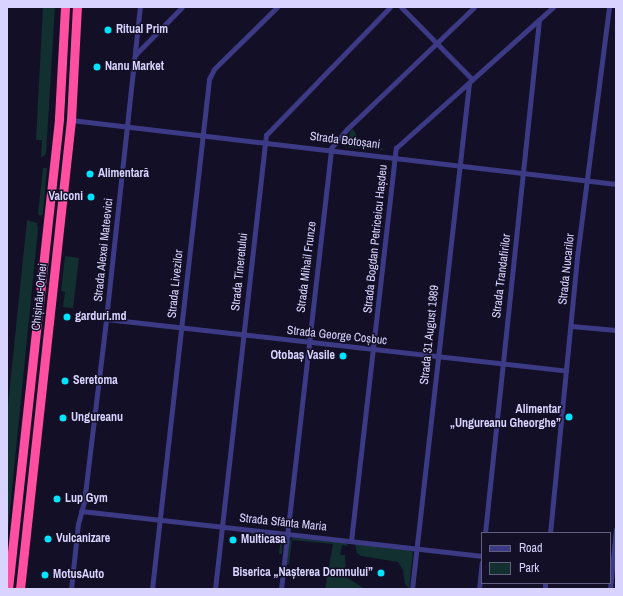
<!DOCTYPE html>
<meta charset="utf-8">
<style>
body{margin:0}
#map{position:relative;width:623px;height:596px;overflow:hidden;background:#130f26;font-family:"Archivo Narrow",sans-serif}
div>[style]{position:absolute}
.green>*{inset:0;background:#12302f}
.street>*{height:5px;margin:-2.5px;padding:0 2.5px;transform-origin:2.5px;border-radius:2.5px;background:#3d3a85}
.highway>*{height:9px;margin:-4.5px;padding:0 4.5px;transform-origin:4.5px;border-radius:4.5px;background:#ff4fa3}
.dots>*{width:11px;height:11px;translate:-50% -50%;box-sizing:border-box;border:2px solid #130f26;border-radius:50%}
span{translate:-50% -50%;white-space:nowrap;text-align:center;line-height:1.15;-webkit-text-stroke:3px #130f26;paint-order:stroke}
.poi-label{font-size:12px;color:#d9d4ff;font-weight:700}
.left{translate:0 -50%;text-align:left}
.right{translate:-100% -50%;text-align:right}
.street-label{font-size:12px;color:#d9d4ff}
.frame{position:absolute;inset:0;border:8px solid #d9d4ff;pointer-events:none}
.legend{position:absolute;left:481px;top:532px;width:130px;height:52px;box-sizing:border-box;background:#130f26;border:1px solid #625e7d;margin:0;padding:5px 7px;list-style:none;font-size:12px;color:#d9d4ff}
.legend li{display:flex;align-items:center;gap:8px;height:20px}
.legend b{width:20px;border:1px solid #625e7d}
</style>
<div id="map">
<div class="green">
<div style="clip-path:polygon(43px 7px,55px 7px,46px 154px,41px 158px,42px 140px,36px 140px)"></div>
<div style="clip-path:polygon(353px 129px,359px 140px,386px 150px,348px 147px,350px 131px)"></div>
<div style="clip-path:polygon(43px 168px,47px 168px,43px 214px,40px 216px,38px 214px)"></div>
<div style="clip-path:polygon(27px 220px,37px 223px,38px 229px,7px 539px,7px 415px)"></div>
<div style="clip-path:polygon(65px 256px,79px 258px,73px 308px,63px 307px,65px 292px,61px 291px)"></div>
<div style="clip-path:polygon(252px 533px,282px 537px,282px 554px,279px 554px,281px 538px,250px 536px)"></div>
<div style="clip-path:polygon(293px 538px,346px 543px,348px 546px,342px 545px,340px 555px,345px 555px,346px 577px,365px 589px,325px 589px,333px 544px,292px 540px,289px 564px,287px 564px,289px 541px)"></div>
<div style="clip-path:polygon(355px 544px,413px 551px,409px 589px,405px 584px,403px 570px,398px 562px,361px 556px,357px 553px)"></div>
</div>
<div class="street">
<div style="left:401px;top:7px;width:101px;rotate:45.4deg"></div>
<div style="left:135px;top:55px;width:67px;rotate:-45.6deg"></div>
<div style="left:71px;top:120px;width:549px;rotate:6.7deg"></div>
<div style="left:106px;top:319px;width:463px;rotate:6.4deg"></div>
<div style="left:571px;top:326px;width:45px;rotate:5.1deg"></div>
<div style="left:81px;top:511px;width:404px;rotate:6.4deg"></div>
<div style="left:485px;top:533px;width:516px;rotate:-83.99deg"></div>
<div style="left:550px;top:533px;width:277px;rotate:-84.4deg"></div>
<div style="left:577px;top:257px;width:252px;rotate:-82.7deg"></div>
<div style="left:351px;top:541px;width:396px;rotate:-83.5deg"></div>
<div style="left:396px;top:148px;width:211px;rotate:-41.9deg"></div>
<div style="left:71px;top:589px;width:65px;rotate:-83.9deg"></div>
<div style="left:78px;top:524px;width:23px;rotate:-75deg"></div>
<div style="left:84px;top:502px;width:184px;rotate:-83.1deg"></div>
<div style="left:106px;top:319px;width:314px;rotate:-83.8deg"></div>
<div style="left:152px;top:589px;width:513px;rotate:-83.62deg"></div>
<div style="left:209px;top:79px;width:11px;rotate:-63deg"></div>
<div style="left:214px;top:69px;width:88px;rotate:-44.5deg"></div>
<div style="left:215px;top:589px;width:457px;rotate:-83.6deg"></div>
<div style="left:266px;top:135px;width:178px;rotate:-45.9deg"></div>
<div style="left:281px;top:589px;width:444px;rotate:-83.5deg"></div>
<div style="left:331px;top:148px;width:25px;rotate:-50deg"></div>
<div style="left:347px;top:129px;width:176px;rotate:-43.8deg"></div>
<div style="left:412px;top:589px;width:509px;rotate:-83.57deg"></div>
<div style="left:479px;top:589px;width:27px;rotate:-84deg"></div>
<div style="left:545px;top:589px;width:6px;rotate:-90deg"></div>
<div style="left:610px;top:589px;width:60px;rotate:-84.3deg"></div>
</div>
<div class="highway">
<div style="left:8px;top:589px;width:474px;rotate:-83.8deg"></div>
<div style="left:59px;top:118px;width:111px;rotate:-86.9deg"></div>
<div style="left:20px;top:589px;width:472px;rotate:-83.8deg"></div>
<div style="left:71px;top:120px;width:113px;rotate:-87deg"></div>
</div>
<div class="dots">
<div style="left:108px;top:30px;background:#00e5ff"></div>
<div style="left:97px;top:67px;background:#00e5ff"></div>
<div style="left:90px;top:174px;background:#00e5ff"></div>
<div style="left:91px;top:197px;background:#00e5ff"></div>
<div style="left:67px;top:317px;background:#00e5ff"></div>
<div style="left:343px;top:356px;background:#00e5ff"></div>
<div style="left:65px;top:381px;background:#00e5ff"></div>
<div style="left:569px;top:417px;background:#00e5ff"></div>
<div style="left:63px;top:418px;background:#00e5ff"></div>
<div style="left:57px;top:499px;background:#00e5ff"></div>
<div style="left:48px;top:539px;background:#00e5ff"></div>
<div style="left:233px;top:540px;background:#00e5ff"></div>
<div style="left:381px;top:573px;background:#00e5ff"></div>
<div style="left:45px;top:575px;background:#00e5ff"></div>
</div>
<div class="poi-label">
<span class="left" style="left:116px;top:30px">Ritual Prim</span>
<span class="left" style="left:105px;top:67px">Nanu Market</span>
<span class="left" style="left:98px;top:174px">Alimentară</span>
<span class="right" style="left:83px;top:197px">Valconi</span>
<span class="left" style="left:75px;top:317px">garduri.md</span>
<span class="right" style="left:335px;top:356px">Otobaș Vasile</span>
<span class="left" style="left:73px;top:381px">Seretoma</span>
<span class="right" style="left:561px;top:417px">Alimentar<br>„Ungureanu Gheorghe”</span>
<span class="left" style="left:71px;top:418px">Ungureanu</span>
<span class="left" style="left:65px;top:499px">Lup Gym</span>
<span class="left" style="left:56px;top:539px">Vulcanizare</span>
<span class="left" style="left:241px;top:540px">Multicasa</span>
<span class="right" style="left:373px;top:573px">Biserica „Nașterea Domnului”</span>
<span class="left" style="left:53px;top:575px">MotusAuto</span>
</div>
<div class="street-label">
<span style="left:345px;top:141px;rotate:7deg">Strada Botoșani</span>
<span style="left:376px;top:239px;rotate:-84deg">Strada Bogdan Petriceicu Hașdeu</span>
<span style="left:104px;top:250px;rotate:-84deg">Strada Alexei Mateevici</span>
<span style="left:307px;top:267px;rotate:-83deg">Strada Mihail Frunze</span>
<span style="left:567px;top:269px;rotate:-84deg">Strada Nucarilor</span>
<span style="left:240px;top:272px;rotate:-84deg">Strada Tineretului</span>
<span style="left:502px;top:276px;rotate:-83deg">Strada Trandafirilor</span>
<span style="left:176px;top:284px;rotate:-84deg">Strada Livezilor</span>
<span style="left:40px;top:297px;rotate:-84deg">Chișinău-Orhei</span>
<span style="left:430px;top:335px;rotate:-84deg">Strada 31 August 1989</span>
<span style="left:337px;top:336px;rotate:6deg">Strada George Coșbuc</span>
<span style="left:283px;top:523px;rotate:6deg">Strada Sfânta Maria</span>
</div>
<div class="frame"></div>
<ul class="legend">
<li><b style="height:5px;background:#3d3a85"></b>Road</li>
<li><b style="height:11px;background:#12302f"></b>Park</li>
</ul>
</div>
